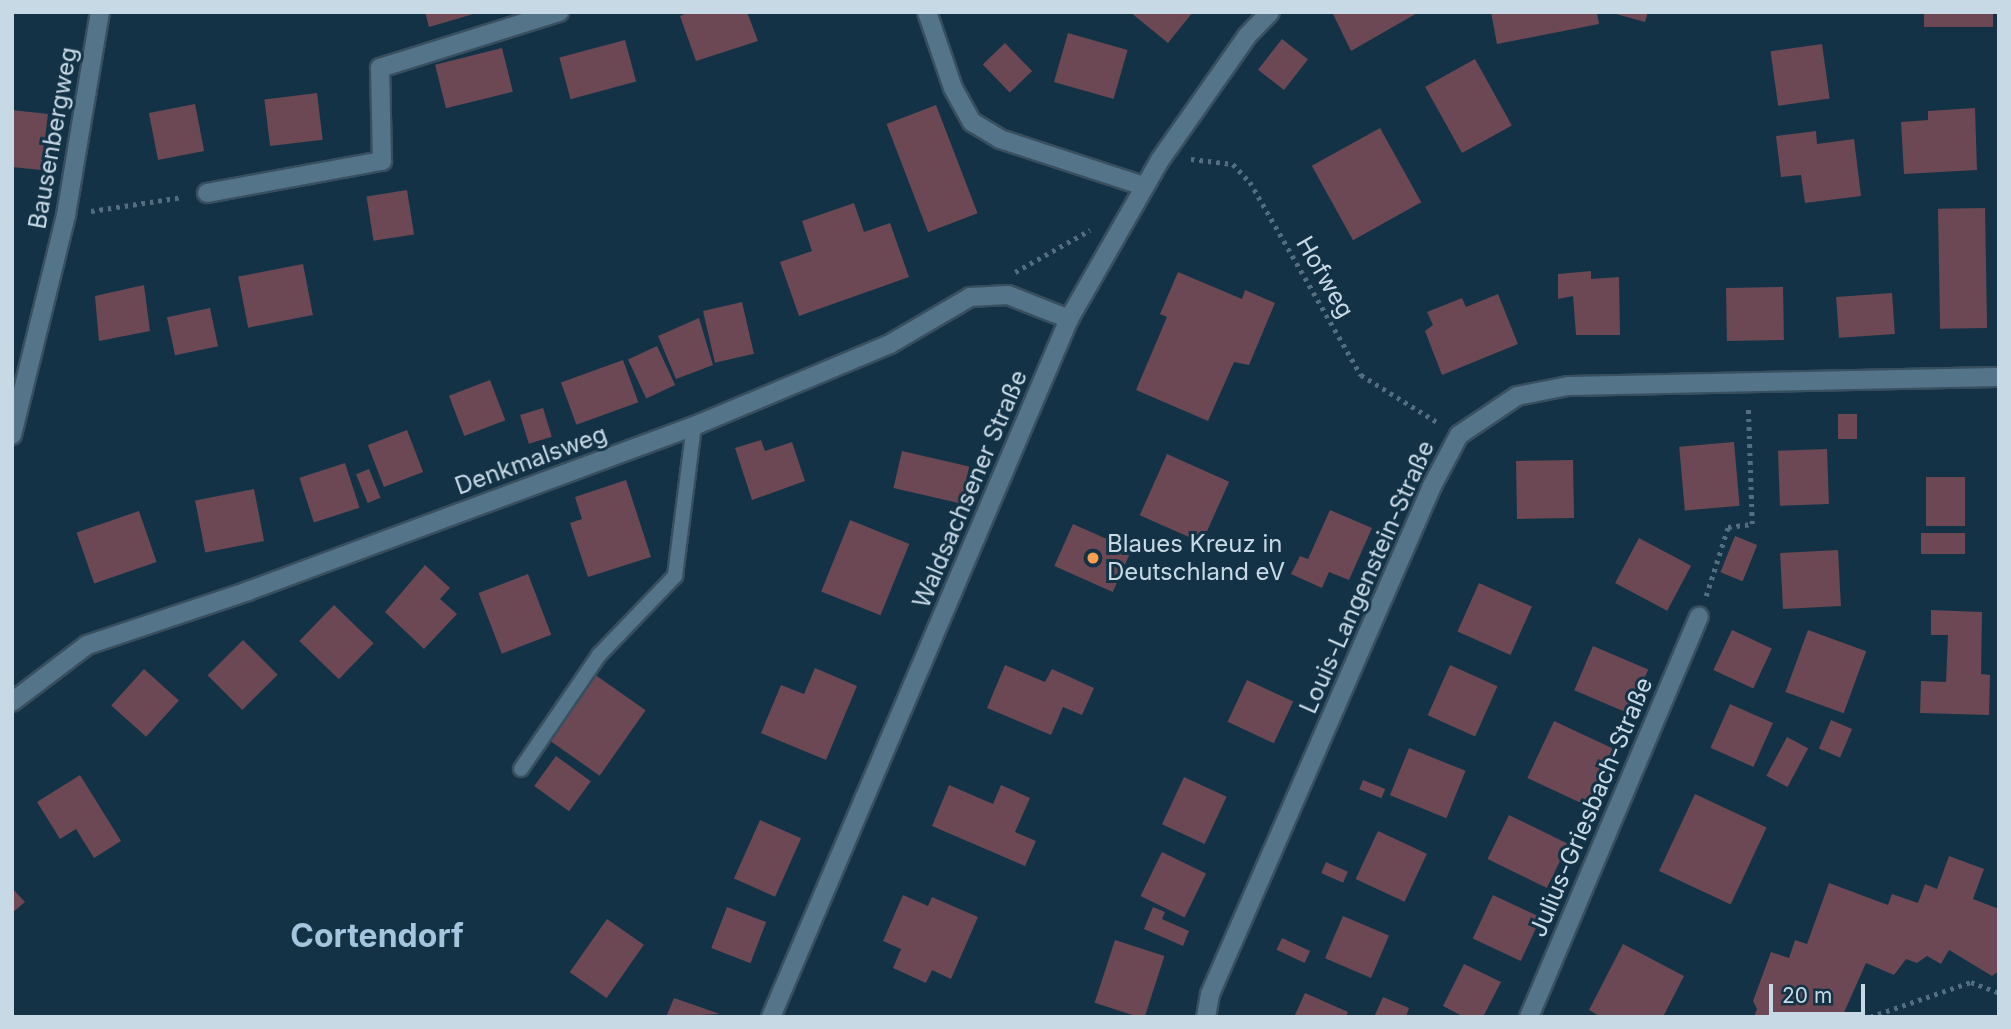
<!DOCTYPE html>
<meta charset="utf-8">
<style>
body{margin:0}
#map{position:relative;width:2011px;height:1029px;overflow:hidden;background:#133245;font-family:Inter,sans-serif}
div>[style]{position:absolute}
.building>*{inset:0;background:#6b4853;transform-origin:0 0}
.path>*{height:4.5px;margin-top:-2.25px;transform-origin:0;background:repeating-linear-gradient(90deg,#546e7f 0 3.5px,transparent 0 8.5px)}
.roads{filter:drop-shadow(2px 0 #384f5f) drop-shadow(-2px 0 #384f5f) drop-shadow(0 2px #384f5f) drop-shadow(0 -2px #384f5f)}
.lane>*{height:14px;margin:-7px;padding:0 7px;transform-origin:7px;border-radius:7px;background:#54748a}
.street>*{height:18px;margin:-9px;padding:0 9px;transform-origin:9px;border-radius:9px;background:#54748a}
.dots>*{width:19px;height:19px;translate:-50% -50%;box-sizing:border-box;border:4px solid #133245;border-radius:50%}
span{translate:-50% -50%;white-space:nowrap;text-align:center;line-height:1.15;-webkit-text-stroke:6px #133245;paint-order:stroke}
.street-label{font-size:24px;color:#c8d9e6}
.poi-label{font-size:24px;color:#c8d9e6}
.left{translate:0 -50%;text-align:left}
.district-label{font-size:32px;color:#a3c5dd;font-weight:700}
.frame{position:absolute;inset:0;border:14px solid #c8d9e6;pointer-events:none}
.scale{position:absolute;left:1769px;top:984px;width:96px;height:32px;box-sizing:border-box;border:4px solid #c8d9e6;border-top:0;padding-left:9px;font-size:21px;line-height:24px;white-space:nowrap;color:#c8d9e6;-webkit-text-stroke:5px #133245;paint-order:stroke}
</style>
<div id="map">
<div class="building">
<div style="clip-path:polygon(425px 12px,477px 12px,477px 13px,429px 27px)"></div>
<div style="clip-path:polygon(690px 12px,747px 12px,758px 41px,696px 61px,680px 16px)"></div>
<div style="clip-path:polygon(1130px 12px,1193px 12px,1168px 43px)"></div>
<div style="clip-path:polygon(1332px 12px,1419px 12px,1351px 51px)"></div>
<div style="clip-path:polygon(1491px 12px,1597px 12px,1599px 24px,1497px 44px)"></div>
<div style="clip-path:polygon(1609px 12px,1648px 12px,1645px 22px)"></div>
<div style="left:1924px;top:12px;width:69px;height:15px"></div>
<div style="left:1068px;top:33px;width:62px;height:51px;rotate:16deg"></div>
<div style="left:1282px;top:39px;width:33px;height:39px;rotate:38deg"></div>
<div style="left:625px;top:40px;width:43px;height:68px;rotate:75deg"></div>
<div style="left:1005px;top:43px;width:39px;height:31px;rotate:46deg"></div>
<div style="left:1822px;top:44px;width:55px;height:52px;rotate:82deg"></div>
<div style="left:502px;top:48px;width:45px;height:69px;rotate:76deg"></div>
<div style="left:1475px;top:59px;width:76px;height:57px;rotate:61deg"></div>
<div style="left:317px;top:93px;width:47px;height:53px;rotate:83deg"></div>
<div style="left:195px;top:104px;width:48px;height:47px;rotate:79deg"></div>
<div style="left:936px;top:105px;width:116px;height:53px;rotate:69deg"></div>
<div style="clip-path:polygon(1975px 108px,1977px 170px,1904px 174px,1901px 122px,1928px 120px,1928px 111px)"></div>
<div style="clip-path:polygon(12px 110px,48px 114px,41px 170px,12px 167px)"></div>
<div style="left:1380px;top:128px;width:85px;height:78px;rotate:61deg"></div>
<div style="clip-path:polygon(1816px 131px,1817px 144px,1854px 139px,1861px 196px,1805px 203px,1801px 175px,1781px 177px,1776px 136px)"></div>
<div style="left:407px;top:190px;width:45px;height:41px;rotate:81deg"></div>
<div style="clip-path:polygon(854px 203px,864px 232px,890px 223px,909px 277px,799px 316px,780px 262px,812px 251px,802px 221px)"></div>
<div style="left:1985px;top:208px;width:120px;height:47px;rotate:89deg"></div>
<div style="left:303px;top:264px;width:52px;height:66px;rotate:79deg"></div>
<div style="clip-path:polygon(1591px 271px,1591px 279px,1619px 277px,1620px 335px,1576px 335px,1573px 296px,1558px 299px,1558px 274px)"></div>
<div style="clip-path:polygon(1178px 272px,1242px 299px,1245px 290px,1275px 303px,1249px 365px,1234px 362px,1208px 421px,1136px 390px,1167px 317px,1160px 314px)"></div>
<div style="clip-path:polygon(144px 285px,150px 331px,99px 341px,95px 296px)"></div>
<div style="left:1783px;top:287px;width:53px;height:57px;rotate:89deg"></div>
<div style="left:1892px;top:293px;width:41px;height:56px;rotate:86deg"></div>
<div style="clip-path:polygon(1498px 294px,1518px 344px,1442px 375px,1425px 331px,1433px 325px,1427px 312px,1462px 298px,1466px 307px)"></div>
<div style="left:742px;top:302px;width:53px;height:40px;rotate:77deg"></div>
<div style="left:210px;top:308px;width:39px;height:44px;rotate:78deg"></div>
<div style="clip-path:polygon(699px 318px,713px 365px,676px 379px,658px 336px)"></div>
<div style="left:657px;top:346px;width:43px;height:32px;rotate:65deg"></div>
<div style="left:623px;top:360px;width:45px;height:66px;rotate:70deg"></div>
<div style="left:490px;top:380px;width:43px;height:44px;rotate:69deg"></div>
<div style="left:543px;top:408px;width:30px;height:24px;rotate:73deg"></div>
<div style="left:1838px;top:414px;width:19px;height:25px"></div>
<div style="left:407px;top:430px;width:45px;height:42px;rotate:69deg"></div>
<div style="clip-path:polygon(761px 440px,765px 451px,792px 442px,805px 481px,752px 500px,735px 448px)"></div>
<div style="left:1734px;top:442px;width:64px;height:55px;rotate:85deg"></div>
<div style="left:1827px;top:449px;width:55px;height:49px;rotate:88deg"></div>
<div style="left:902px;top:451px;width:69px;height:38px;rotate:13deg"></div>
<div style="left:1167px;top:454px;width:68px;height:67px;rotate:24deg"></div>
<div style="left:1573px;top:460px;width:58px;height:57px;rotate:89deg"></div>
<div style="left:345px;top:463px;width:47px;height:48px;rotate:72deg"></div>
<div style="left:369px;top:469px;width:31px;height:14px;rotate:68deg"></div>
<div style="left:1926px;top:477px;width:39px;height:49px"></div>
<div style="clip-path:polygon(626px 480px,651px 557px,588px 577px,570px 523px,582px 519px,575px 497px)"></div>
<div style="left:254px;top:489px;width:53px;height:60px;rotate:79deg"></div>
<div style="clip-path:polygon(1330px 510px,1372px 528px,1349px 580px,1329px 572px,1322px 588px,1291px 574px,1300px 556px,1308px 559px)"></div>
<div style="left:139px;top:511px;width:54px;height:66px;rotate:71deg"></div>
<div style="left:850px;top:520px;width:64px;height:77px;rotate:22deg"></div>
<div style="left:1073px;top:524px;width:64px;height:46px;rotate:24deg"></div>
<div style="left:1921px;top:533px;width:44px;height:21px"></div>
<div style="left:1735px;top:536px;width:24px;height:39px;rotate:22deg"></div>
<div style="left:1639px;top:538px;width:59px;height:51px;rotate:28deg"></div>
<div style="left:1838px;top:550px;width:56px;height:58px;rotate:87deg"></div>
<div style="clip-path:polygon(425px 565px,450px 588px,440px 599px,457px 614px,424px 649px,385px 612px)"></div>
<div style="left:528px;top:574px;width:65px;height:53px;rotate:69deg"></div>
<div style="left:1479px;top:583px;width:58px;height:53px;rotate:24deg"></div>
<div style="left:334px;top:605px;width:55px;height:50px;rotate:44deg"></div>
<div style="clip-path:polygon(1931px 610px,1982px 612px,1981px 674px,1990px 675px,1989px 715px,1920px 713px,1921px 681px,1946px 682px,1948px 635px,1931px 635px)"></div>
<div style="left:1732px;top:630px;width:44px;height:44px;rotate:25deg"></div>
<div style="left:1808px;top:630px;width:62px;height:66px;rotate:20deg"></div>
<div style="left:243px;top:640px;width:49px;height:50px;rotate:45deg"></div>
<div style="left:1593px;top:646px;width:60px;height:48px;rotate:23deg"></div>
<div style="clip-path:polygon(1005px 665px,1045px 682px,1052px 669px,1094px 688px,1082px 715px,1063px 707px,1051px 735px,987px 708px)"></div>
<div style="left:1450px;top:665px;width:52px;height:55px;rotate:24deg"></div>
<div style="clip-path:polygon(815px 668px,857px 686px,826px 760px,761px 733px,781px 685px,804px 694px)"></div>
<div style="left:144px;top:669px;width:47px;height:49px;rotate:42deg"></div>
<div style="left:594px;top:674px;width:63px;height:80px;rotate:35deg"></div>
<div style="left:1247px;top:680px;width:51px;height:46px;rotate:25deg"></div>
<div style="left:1730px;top:704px;width:47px;height:48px;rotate:24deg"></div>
<div style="left:1831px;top:720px;width:23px;height:31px;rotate:23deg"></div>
<div style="left:1554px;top:721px;width:65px;height:63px;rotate:25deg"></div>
<div style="left:1787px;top:737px;width:24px;height:44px;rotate:28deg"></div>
<div style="left:1409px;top:748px;width:61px;height:51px;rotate:22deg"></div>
<div style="left:556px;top:756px;width:43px;height:37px;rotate:36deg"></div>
<div style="clip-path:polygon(80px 775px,121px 841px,94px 858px,76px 829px,60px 839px,37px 802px)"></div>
<div style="left:1184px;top:777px;width:47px;height:52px;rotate:25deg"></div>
<div style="left:1363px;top:780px;width:24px;height:10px;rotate:22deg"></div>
<div style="clip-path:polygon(949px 785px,993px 804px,1001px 785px,1030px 798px,1015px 832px,1036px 841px,1025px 866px,932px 826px)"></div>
<div style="left:1695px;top:794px;width:79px;height:85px;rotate:25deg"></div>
<div style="left:1509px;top:815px;width:66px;height:49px;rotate:26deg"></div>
<div style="left:760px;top:820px;width:45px;height:64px;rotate:24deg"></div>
<div style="left:1378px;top:831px;width:54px;height:53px;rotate:25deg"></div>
<div style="left:1162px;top:852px;width:49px;height:49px;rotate:26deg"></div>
<div style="clip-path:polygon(1949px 856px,1984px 869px,1973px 899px,1999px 909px,1999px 971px,1992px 976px,1949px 950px,1941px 964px,1927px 956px,1917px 963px,1906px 959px,1894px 975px,1866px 963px,1842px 1017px,1754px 1017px,1757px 1009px,1753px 1001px,1771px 952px,1789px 958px,1795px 940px,1807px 944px,1829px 883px,1888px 905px,1892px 894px,1918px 903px,1925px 884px,1937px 889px)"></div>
<div style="left:1326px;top:862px;width:24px;height:12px;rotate:24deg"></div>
<div style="clip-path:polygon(12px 888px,25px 902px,12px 913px)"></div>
<div style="clip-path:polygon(903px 895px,928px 906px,932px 897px,978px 917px,951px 979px,932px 970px,926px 983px,893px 968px,901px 949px,883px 941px)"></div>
<div style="left:1493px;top:895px;width:53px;height:48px;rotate:25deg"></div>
<div style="left:727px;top:907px;width:42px;height:44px;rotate:21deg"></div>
<div style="clip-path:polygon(1153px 907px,1165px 912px,1162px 919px,1189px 931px,1183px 946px,1144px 929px)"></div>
<div style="left:1343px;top:916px;width:50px;height:46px;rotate:23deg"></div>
<div style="left:607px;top:919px;width:45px;height:65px;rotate:35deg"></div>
<div style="left:1282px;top:938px;width:31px;height:13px;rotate:25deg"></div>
<div style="left:1115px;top:940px;width:52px;height:66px;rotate:18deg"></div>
<div style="clip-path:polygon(1623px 944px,1684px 976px,1663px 1017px,1601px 1017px,1589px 1010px)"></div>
<div style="clip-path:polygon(1464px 964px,1501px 982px,1483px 1017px,1464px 1017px,1443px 1006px)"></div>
<div style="clip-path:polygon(1305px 993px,1348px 1012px,1346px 1017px,1294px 1017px)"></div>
<div style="clip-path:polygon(1383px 997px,1409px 1008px,1406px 1017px,1374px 1017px)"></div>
<div style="clip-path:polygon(674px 998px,720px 1014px,666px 1017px)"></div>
</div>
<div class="path">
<div style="left:1191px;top:159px;width:42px;rotate:6.8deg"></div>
<div style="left:1233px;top:164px;width:25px;rotate:47deg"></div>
<div style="left:1250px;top:182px;width:223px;rotate:60.1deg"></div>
<div style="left:1361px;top:375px;width:93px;rotate:31.8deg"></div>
<div style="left:91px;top:211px;width:93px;rotate:-8.7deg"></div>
<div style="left:1015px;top:272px;width:86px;rotate:-29.2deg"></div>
<div style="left:1706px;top:596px;width:72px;rotate:-72.3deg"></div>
<div style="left:1728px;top:527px;width:24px;rotate:-7deg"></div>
<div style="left:1752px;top:524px;width:118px;rotate:-91.9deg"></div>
<div style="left:1870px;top:1017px;width:107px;rotate:-19.1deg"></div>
<div style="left:1971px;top:982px;width:30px;rotate:21deg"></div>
</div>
<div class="roads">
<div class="lane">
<div style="left:521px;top:769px;width:138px;rotate:-55.6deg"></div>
<div style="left:599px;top:655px;width:110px;rotate:-46.1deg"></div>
<div style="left:675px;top:576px;width:151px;rotate:-82.8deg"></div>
</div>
<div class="street">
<div style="left:927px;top:12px;width:80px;rotate:71.1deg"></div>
<div style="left:953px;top:88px;width:39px;rotate:61deg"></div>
<div style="left:972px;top:122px;width:33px;rotate:31deg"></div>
<div style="left:1000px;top:139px;width:151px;rotate:18.1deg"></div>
<div style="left:207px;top:193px;width:178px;rotate:-10.4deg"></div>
<div style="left:382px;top:161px;width:93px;rotate:-91.2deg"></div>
<div style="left:380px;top:68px;width:188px;rotate:-17.4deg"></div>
<div style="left:12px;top:435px;width:227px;rotate:-76.2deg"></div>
<div style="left:66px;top:215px;width:206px;rotate:-80.5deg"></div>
<div style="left:12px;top:702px;width:94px;rotate:-37.2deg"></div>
<div style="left:87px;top:645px;width:170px;rotate:-18.5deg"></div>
<div style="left:248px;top:591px;width:476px;rotate:-20.3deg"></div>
<div style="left:694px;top:426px;width:212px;rotate:-22.7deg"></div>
<div style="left:890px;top:344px;width:93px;rotate:-30.4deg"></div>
<div style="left:970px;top:297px;width:38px;rotate:-3deg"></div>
<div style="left:1008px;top:295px;width:66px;rotate:21.5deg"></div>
<div style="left:771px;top:1017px;width:759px;rotate:-66.88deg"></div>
<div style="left:1069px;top:319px;width:183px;rotate:-60.2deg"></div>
<div style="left:1160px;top:160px;width:151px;rotate:-54.9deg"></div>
<div style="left:1247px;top:36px;width:33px;rotate:-46deg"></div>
<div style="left:1206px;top:1017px;width:23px;rotate:-80deg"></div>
<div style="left:1210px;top:994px;width:554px;rotate:-66.39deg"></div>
<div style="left:1432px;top:486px;width:58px;rotate:-62.1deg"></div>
<div style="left:1459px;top:435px;width:70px;rotate:-33.9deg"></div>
<div style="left:1517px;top:396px;width:52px;rotate:-11.1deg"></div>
<div style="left:1568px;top:386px;width:431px;rotate:-1.2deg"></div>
<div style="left:1529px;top:1017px;width:435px;rotate:-67deg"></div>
</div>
</div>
<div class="dots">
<div style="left:1093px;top:558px;background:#fa9f4f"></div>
</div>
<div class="street-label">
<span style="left:53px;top:138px;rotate:-80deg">Bausenbergweg</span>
<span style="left:1325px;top:277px;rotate:60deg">Hofweg</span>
<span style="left:531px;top:460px;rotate:-20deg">Denkmalsweg</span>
<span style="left:970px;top:489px;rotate:-67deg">Waldsachsener Straße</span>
<span style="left:1367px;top:577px;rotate:-66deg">Louis-Langenstein-Straße</span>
<span style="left:1591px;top:807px;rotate:-67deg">Julius-Griesbach-Straße</span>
</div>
<div class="poi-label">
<span class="left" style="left:1107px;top:558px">Blaues Kreuz in<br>Deutschland eV</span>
</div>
<div class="district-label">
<span style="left:377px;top:936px">Cortendorf</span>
</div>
<div class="frame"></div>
<div class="scale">20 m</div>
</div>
